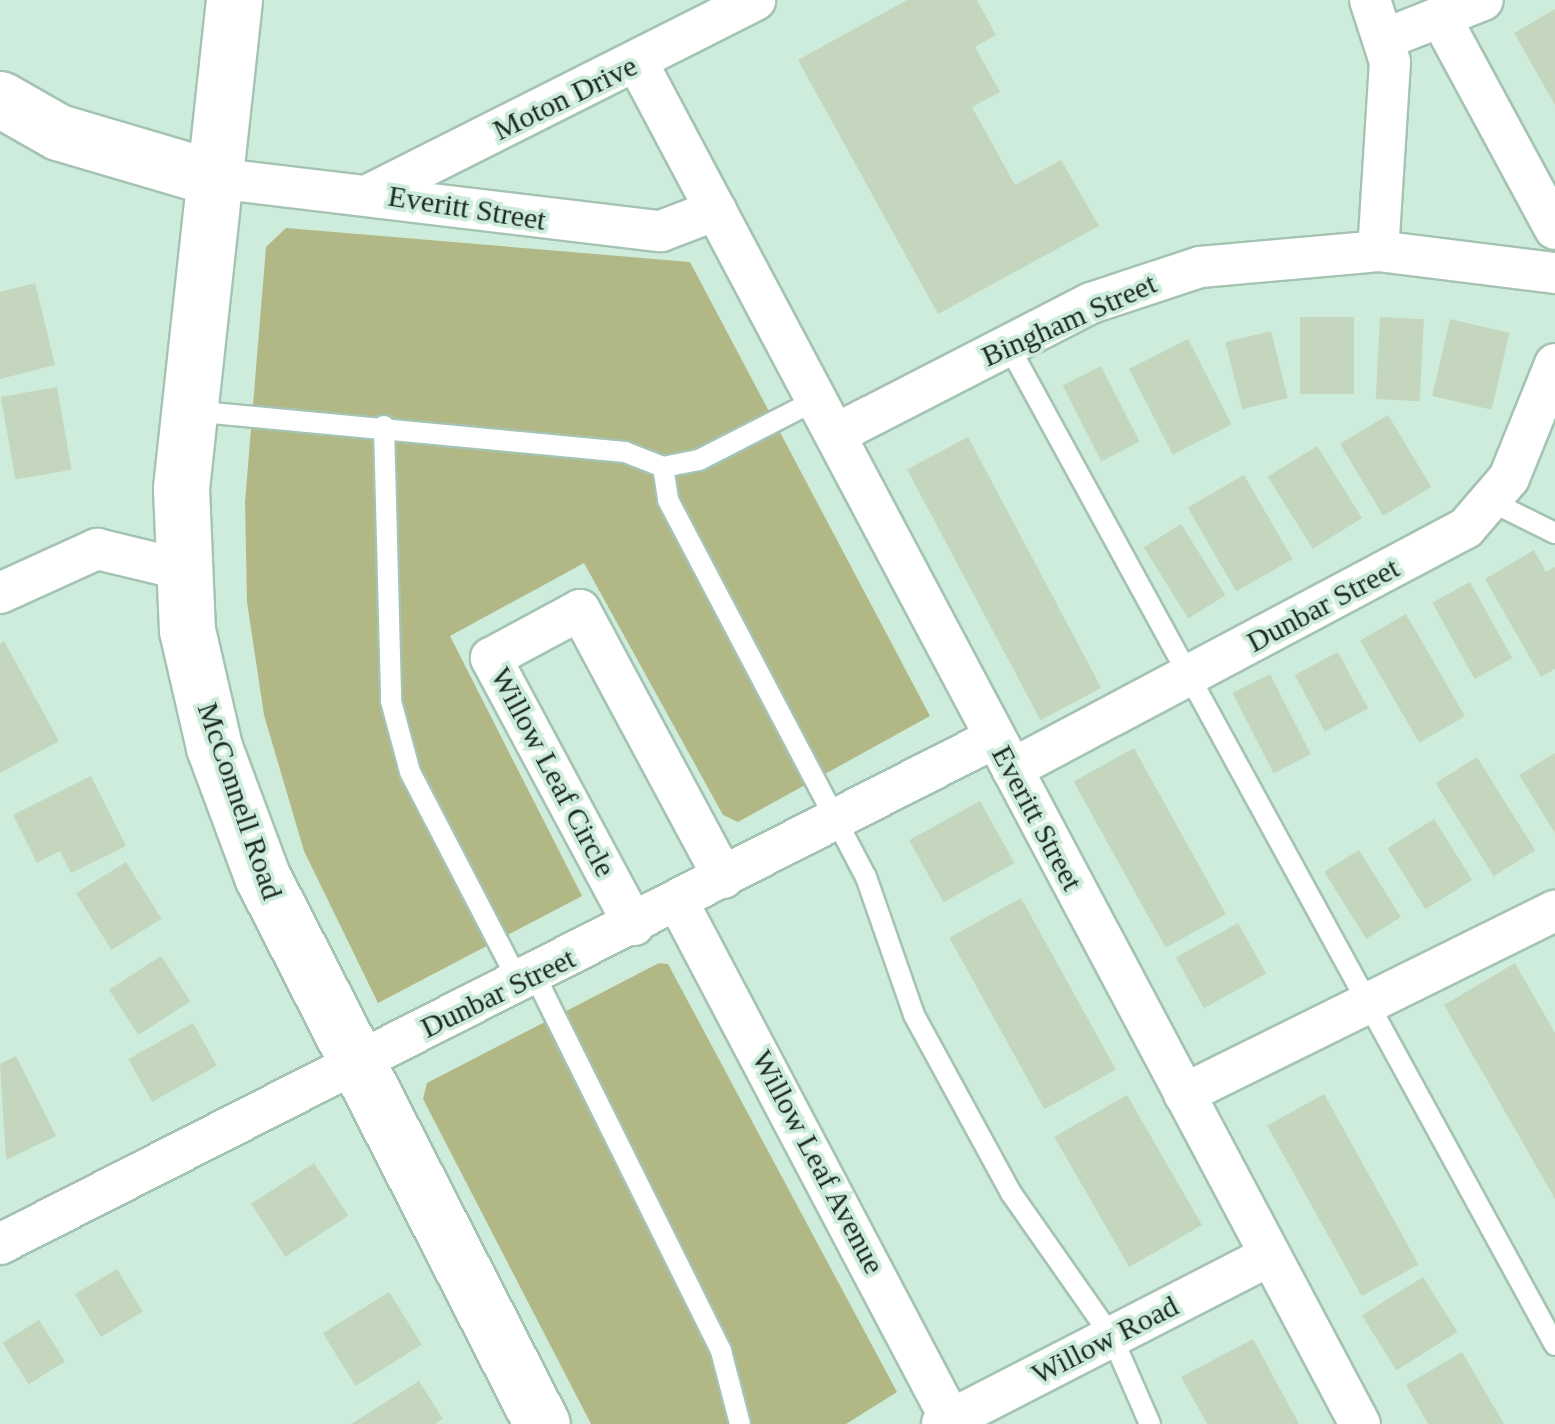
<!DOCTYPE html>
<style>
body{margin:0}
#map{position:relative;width:1555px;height:1424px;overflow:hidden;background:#ceecdc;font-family:"Times New Roman",serif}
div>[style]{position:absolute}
.green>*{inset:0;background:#b1b885}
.building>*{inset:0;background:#c4d6be;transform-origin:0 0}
.roads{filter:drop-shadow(2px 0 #a5c3b3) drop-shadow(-2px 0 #a5c3b3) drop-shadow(0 2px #a5c3b3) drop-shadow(0 -2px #a5c3b3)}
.lane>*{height:20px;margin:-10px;padding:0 10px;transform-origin:10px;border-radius:10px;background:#fff}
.street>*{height:40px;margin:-20px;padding:0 20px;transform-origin:20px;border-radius:20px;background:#fff}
.secondary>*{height:55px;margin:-27.5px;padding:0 27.5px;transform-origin:27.5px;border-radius:27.5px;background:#fff}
span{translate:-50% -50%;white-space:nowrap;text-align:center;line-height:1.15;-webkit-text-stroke:8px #ceecdc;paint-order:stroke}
.street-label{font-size:30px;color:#1d2923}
</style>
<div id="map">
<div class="green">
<div style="clip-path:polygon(286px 228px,690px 262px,930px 716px,738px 822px,723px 815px,584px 563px,450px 636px,582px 896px,378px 1003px,304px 851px,264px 715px,247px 602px,245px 502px,266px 247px)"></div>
<div style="clip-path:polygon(659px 963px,668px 964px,897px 1392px,846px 1424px,591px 1424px,423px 1099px,427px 1083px)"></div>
</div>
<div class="building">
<div style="clip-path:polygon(907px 0,977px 0,996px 35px,975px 47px,1000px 92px,972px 107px,1015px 185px,1061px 160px,1099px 226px,938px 314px,798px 60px)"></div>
<div style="clip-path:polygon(1555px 9px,1555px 105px,1514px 33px)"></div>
<div style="clip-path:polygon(35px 283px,55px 365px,0 379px,0 292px)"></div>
<div style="left:1300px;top:317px;width:54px;height:77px"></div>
<div style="left:1380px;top:317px;width:44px;height:82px;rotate:3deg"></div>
<div style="left:1450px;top:319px;width:61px;height:79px;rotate:13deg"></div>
<div style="left:1271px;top:331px;width:69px;height:47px;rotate:76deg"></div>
<div style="left:1188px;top:339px;width:96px;height:66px;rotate:63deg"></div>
<div style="left:1101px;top:366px;width:85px;height:43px;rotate:63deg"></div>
<div style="left:57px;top:387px;width:84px;height:57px;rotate:80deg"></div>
<div style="left:1388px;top:415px;width:84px;height:56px;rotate:59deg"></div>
<div style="left:968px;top:437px;width:284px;height:69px;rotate:62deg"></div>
<div style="left:1317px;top:446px;width:85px;height:58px;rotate:58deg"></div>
<div style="left:1244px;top:475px;width:97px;height:65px;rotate:60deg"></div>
<div style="left:1181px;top:524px;width:84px;height:44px;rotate:58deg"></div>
<div style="clip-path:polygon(1534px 550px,1546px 572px,1555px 567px,1555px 669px,1541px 677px,1485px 579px)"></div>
<div style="left:1470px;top:582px;width:87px;height:43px;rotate:61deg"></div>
<div style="left:1406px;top:614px;width:118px;height:53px;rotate:60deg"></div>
<div style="clip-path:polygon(4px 641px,59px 741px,0 773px,0 644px)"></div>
<div style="left:1338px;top:652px;width:64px;height:49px;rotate:62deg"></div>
<div style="left:1270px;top:674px;width:90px;height:42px;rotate:63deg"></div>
<div style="left:1134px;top:748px;width:190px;height:69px;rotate:61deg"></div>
<div style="clip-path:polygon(1555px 753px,1555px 833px,1519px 775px)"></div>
<div style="left:1477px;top:757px;width:110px;height:49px;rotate:58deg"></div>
<div style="clip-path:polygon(91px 776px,126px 846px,71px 873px,60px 851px,37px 863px,13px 815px)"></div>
<div style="left:980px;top:801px;width:71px;height:81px;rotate:61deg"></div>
<div style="left:1434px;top:819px;width:72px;height:55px;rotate:58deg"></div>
<div style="left:1359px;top:850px;width:79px;height:41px;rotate:58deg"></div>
<div style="left:126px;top:862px;width:67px;height:59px;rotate:58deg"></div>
<div style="left:1021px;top:898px;width:196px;height:82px;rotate:61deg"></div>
<div style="left:1238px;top:923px;width:58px;height:71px;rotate:61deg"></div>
<div style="left:161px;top:956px;width:54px;height:62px;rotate:57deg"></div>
<div style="clip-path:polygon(1515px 963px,1555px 1033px,1555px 1199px,1444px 1005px)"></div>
<div style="left:193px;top:1023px;width:49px;height:74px;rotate:61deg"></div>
<div style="clip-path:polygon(16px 1056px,56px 1136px,6px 1160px,0 1064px)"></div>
<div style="left:1324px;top:1094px;width:195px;height:65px;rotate:61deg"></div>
<div style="left:1127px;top:1095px;width:150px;height:84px;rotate:60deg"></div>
<div style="left:314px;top:1163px;width:63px;height:75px;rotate:57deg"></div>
<div style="left:117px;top:1269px;width:50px;height:49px;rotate:59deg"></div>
<div style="left:1423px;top:1277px;width:65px;height:72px;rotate:58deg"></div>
<div style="left:389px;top:1292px;width:62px;height:78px;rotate:58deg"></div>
<div style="left:39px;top:1320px;width:49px;height:43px;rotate:58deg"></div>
<div style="clip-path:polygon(1253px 1339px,1299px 1424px,1207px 1424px,1181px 1377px)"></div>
<div style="clip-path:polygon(1462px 1352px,1504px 1424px,1428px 1424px,1406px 1385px)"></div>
<div style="clip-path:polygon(419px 1381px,443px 1419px,435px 1424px,351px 1424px)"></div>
</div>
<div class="roads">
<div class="lane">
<div style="left:1007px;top:343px;width:1142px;rotate:61.33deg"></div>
<div style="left:191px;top:411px;width:436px;rotate:5.4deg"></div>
<div style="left:625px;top:452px;width:41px;rotate:21.5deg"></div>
<div style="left:663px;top:467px;width:33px;rotate:81deg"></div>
<div style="left:668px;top:500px;width:426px;rotate:62.3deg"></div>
<div style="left:866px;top:877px;width:146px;rotate:70.8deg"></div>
<div style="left:914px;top:1015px;width:203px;rotate:61.4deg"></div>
<div style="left:1011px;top:1193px;width:176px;rotate:55deg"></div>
<div style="left:1112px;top:1337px;width:95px;rotate:66.4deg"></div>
<div style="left:384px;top:426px;width:275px;rotate:88.5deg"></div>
<div style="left:391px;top:701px;width:73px;rotate:75deg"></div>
<div style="left:410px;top:772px;width:239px;rotate:62.6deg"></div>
<div style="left:663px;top:467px;width:37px;rotate:-11deg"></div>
<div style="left:699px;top:460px;width:134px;rotate:-27.1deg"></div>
<div style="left:1492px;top:502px;width:70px;rotate:26.2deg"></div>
<div style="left:535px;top:976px;width:419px;rotate:63.6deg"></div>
<div style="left:721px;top:1351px;width:75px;rotate:75.4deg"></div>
</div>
<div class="street">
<div style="left:1370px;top:0;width:65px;rotate:72.1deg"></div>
<div style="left:1390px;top:62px;width:189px;rotate:93.6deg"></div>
<div style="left:1443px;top:22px;width:235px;rotate:61.6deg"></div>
<div style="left:1387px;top:38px;width:103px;rotate:-21.6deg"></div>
<div style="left:637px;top:62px;width:1542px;rotate:62.04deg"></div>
<div style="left:214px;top:178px;width:450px;rotate:6.8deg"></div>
<div style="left:661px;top:231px;width:59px;rotate:-20.9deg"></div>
<div style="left:372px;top:193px;width:429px;rotate:-26.7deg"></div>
<div style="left:836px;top:434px;width:287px;rotate:-27.2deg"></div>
<div style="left:1091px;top:303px;width:115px;rotate:-18.3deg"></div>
<div style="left:1200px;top:267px;width:179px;rotate:-5.1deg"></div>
<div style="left:1378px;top:251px;width:178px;rotate:7.1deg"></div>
<div style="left:0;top:593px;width:107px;rotate:-24.4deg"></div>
<div style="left:97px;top:549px;width:85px;rotate:13.5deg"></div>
<div style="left:1012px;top:769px;width:514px;rotate:-27.96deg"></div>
<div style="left:1466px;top:528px;width:66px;rotate:-49.3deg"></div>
<div style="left:1509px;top:478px;width:123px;rotate:-68deg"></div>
<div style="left:678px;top:902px;width:590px;rotate:62.22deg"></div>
<div style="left:634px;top:925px;width:303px;rotate:-118.2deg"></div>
<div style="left:491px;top:658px;width:101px;rotate:-28.3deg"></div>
<div style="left:580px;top:610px;width:304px;rotate:61.8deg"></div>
<div style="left:1184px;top:1094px;width:414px;rotate:-26.3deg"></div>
<div style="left:0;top:1244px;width:1116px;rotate:-26.96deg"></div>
<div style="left:942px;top:1424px;width:368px;rotate:-27.2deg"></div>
</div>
<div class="secondary">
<div style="left:234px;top:0;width:491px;rotate:96.2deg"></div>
<div style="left:181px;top:488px;width:142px;rotate:87.6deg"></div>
<div style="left:187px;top:630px;width:120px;rotate:77deg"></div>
<div style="left:214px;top:747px;width:138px;rotate:69.6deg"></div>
<div style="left:262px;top:876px;width:615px;rotate:62.94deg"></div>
<div style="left:0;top:99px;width:67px;rotate:29.6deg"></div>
<div style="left:58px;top:132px;width:163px;rotate:16.4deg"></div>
</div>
</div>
<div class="street-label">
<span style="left:565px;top:98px;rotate:-26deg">Moton Drive</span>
<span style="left:467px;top:208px;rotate:9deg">Everitt Street</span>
<span style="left:1069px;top:320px;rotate:-24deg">Bingham Street</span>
<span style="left:1323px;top:605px;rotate:-28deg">Dunbar Street</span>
<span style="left:553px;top:772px;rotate:62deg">Willow Leaf Circle</span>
<span style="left:240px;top:801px;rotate:71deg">McConnell Road</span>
<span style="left:1037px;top:818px;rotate:62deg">Everitt Street</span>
<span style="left:498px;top:993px;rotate:-26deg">Dunbar Street</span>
<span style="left:818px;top:1162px;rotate:62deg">Willow Leaf Avenue</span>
<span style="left:1105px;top:1340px;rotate:-27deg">Willow Road</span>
</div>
</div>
